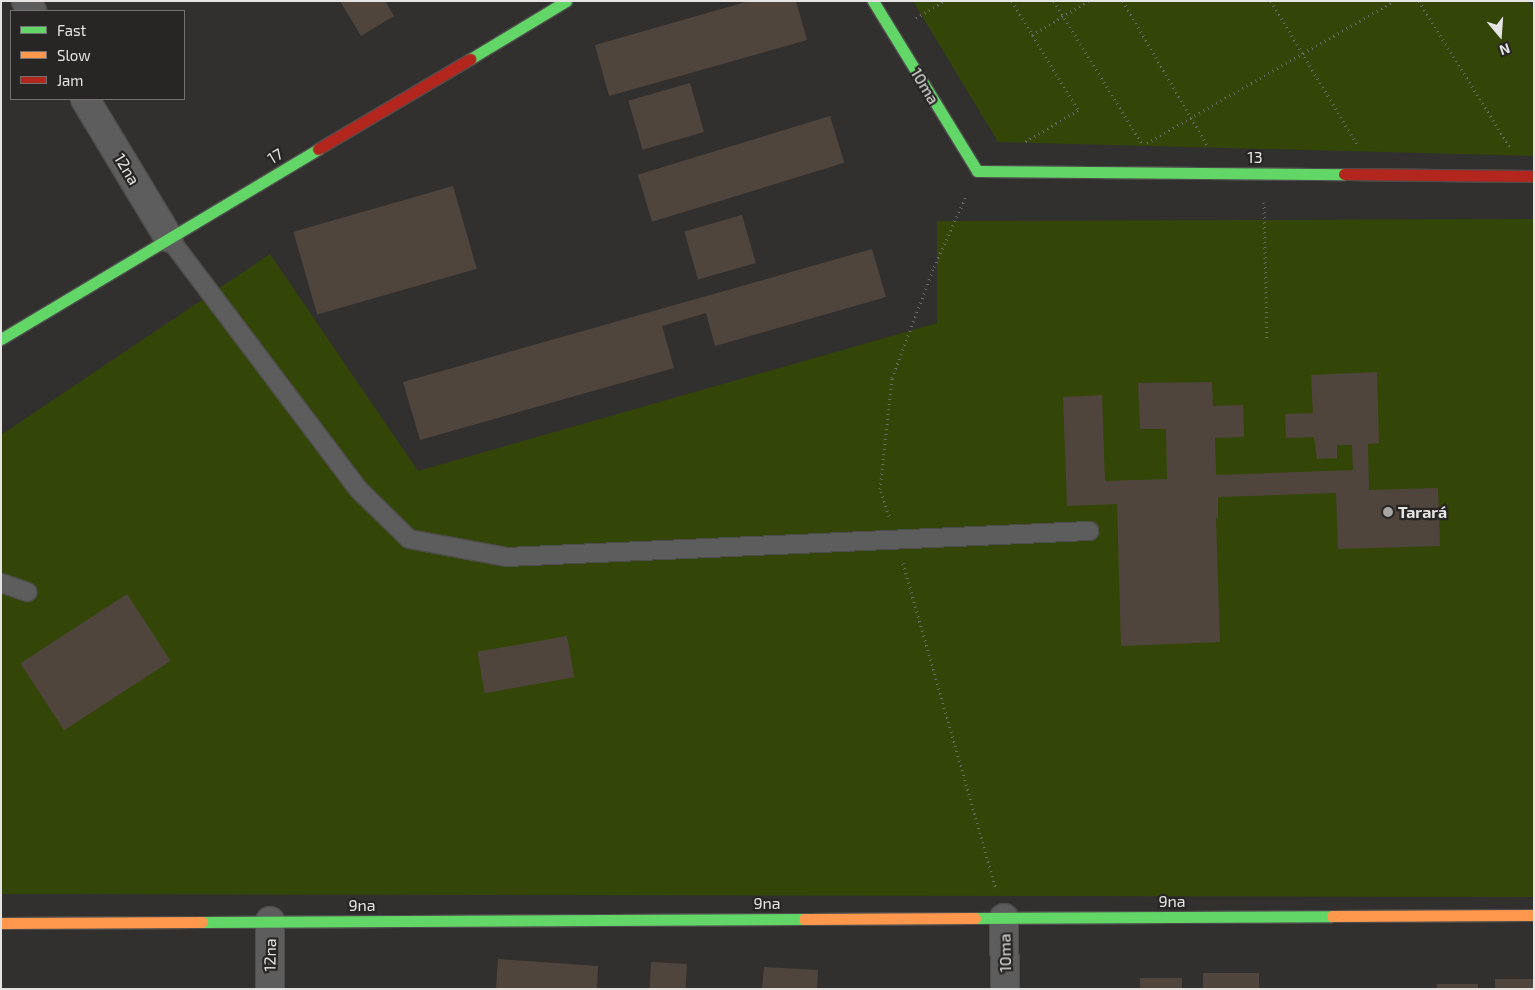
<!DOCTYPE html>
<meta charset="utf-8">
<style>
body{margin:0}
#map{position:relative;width:1535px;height:990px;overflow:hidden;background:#31302f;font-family:"Exo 2",sans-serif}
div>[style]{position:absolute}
.green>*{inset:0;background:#344508}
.building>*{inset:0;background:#50453d;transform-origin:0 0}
.path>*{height:3px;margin-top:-1.5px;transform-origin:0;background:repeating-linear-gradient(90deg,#6a6968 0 1px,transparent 0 5px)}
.roads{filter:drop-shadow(1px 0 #4e4d4c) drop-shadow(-1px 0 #4e4d4c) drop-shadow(0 1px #4e4d4c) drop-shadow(0 -1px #4e4d4c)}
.lane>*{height:18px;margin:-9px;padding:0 9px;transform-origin:9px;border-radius:9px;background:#5e5d5d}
.street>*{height:28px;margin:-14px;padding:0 14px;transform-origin:14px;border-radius:14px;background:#5e5d5d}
.fast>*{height:11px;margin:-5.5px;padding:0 5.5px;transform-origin:5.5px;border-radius:5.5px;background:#63d668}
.slow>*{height:11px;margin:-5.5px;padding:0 5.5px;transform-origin:5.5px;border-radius:5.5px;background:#ff974d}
.jam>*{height:11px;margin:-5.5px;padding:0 5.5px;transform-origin:5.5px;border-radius:5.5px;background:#b3261e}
.dots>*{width:14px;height:14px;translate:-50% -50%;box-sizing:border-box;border:2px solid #282624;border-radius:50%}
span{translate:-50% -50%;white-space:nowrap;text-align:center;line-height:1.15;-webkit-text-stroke:4.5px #282624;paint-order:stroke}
.street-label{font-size:16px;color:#e5e4e3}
.poi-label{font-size:16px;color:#e5e4e3;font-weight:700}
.left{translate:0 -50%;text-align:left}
.frame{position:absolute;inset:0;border:2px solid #e5e4e3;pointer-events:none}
.legend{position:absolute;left:10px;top:10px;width:175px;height:90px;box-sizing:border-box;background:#282624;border:1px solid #747270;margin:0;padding:6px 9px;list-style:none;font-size:15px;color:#e5e4e3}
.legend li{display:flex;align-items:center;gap:10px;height:25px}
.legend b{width:25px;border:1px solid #747270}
.north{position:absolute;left:1475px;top:10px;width:50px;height:50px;-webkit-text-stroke:4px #282624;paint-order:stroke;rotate:162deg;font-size:14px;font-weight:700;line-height:20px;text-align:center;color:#e5e4e3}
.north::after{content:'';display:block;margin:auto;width:18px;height:22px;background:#e5e4e3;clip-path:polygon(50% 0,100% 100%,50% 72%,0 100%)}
</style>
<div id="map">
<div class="green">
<div style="clip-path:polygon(913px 1px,1528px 1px,1534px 11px,1534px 156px,998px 142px)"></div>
<div style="clip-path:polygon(1534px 219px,1534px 897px,1px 894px,1px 435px,270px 254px,418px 471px,937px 323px,937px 221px)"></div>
</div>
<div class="building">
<div style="clip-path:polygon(340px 1px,385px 1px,394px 16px,361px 36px)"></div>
<div style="clip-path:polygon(749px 1px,796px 1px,807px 40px,609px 96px,595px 45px)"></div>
<div style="left:690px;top:83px;width:51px;height:64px;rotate:74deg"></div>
<div style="left:830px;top:116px;width:49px;height:201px;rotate:73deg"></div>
<div style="left:453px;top:186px;width:86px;height:166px;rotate:74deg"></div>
<div style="left:742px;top:215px;width:50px;height:60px;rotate:74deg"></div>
<div style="clip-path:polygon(872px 249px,886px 297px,715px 346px,706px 313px,662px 326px,674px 368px,420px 440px,403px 382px)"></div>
<div style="clip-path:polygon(1377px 372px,1379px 443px,1368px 444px,1369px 490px,1438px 488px,1440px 546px,1338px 549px,1336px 493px,1218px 497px,1218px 518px,1216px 518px,1220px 642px,1121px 646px,1117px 504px,1067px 506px,1063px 397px,1102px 395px,1105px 481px,1167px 479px,1166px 429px,1140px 429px,1138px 383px,1212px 382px,1213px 406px,1243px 405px,1244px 437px,1215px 438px,1216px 475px,1353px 470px,1352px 445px,1337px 445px,1337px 458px,1317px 459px,1314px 437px,1286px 438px,1285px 414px,1313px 413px,1311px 375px)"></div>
<div style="left:127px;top:594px;width:80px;height:127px;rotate:57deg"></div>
<div style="left:567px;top:636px;width:42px;height:91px;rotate:80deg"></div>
<div style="clip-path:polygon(498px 959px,598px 966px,597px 989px,496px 989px)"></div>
<div style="left:651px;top:962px;width:36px;height:27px;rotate:3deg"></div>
<div style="clip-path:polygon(764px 967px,818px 970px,817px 989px,762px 989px)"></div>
<div style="left:1259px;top:973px;width:16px;height:56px;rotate:90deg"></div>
<div style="left:1140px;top:978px;width:42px;height:11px"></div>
<div style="left:1495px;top:979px;width:39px;height:10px"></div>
<div style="left:1437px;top:984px;width:41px;height:5px"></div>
</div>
<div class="path">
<div style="left:1012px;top:1px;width:127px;rotate:58.8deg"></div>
<div style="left:1078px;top:110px;width:62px;rotate:148.9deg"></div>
<div style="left:1054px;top:1px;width:168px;rotate:58.4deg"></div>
<div style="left:1123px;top:1px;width:167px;rotate:59.7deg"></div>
<div style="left:1271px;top:1px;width:169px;rotate:59deg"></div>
<div style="left:1419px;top:1px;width:173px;rotate:58.2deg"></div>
<div style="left:916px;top:18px;width:33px;rotate:-31deg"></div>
<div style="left:1032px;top:35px;width:66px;rotate:-31.3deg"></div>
<div style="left:1147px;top:143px;width:285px;rotate:-29.9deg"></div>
<div style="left:1264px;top:202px;width:139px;rotate:88.8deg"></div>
<div style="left:889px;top:516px;width:28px;rotate:-108deg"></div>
<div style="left:880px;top:489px;width:112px;rotate:-83.8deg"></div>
<div style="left:892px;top:378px;width:119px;rotate:-69.3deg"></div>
<div style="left:934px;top:267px;width:78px;rotate:-65.7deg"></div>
<div style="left:903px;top:563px;width:339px;rotate:74.1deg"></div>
</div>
<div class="roads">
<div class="lane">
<div style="left:169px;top:238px;width:314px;rotate:53deg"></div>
<div style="left:358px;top:489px;width:71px;rotate:44.4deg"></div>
<div style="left:409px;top:539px;width:100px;rotate:10.4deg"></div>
<div style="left:507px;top:557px;width:583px;rotate:-2.56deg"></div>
<div style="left:1px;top:583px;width:28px;rotate:19deg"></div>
</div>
<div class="street">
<div style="left:26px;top:1px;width:12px;rotate:59deg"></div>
<div style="left:85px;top:99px;width:162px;rotate:58.9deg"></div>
<div style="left:1004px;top:918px;width:71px;rotate:89.2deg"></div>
<div style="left:270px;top:989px;width:68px;rotate:-90deg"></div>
</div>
<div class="fast">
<div style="left:873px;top:1px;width:199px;rotate:58.5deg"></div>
<div style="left:977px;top:171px;width:367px;rotate:0.5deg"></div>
<div style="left:470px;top:59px;width:112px;rotate:-31.1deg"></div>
<div style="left:1px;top:339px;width:370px;rotate:-30.9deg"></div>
<div style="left:975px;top:918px;width:357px;rotate:-0.3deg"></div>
<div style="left:202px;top:922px;width:602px;rotate:-0.29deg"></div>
</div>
<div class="slow">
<div style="left:1332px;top:916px;width:202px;rotate:-0.3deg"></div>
<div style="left:804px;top:919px;width:171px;rotate:-0.3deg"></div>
<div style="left:1px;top:923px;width:201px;rotate:-0.3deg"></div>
</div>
<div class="jam">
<div style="left:318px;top:149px;width:177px;rotate:-30.6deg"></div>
<div style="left:1344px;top:174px;width:190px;rotate:0.6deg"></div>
</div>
</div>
<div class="dots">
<div style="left:1388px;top:512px;background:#a6a5a4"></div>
</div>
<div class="street-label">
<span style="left:925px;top:86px;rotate:59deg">10ma</span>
<span style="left:275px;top:156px;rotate:-31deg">17</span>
<span style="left:1255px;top:157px">13</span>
<span style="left:127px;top:169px;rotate:59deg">12na</span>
<span style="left:1172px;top:901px">9na</span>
<span style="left:767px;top:903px">9na</span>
<span style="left:362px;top:905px">9na</span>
<span style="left:1005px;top:953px;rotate:-91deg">10ma</span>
<span style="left:270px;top:955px;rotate:-89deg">12na</span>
</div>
<div class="poi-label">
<span class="left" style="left:1398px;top:512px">Tarará</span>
</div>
<div class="frame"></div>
<ul class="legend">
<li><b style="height:6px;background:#63d668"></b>Fast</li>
<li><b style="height:6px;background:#ff974d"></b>Slow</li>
<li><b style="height:6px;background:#b3261e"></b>Jam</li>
</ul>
<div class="north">N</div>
</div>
